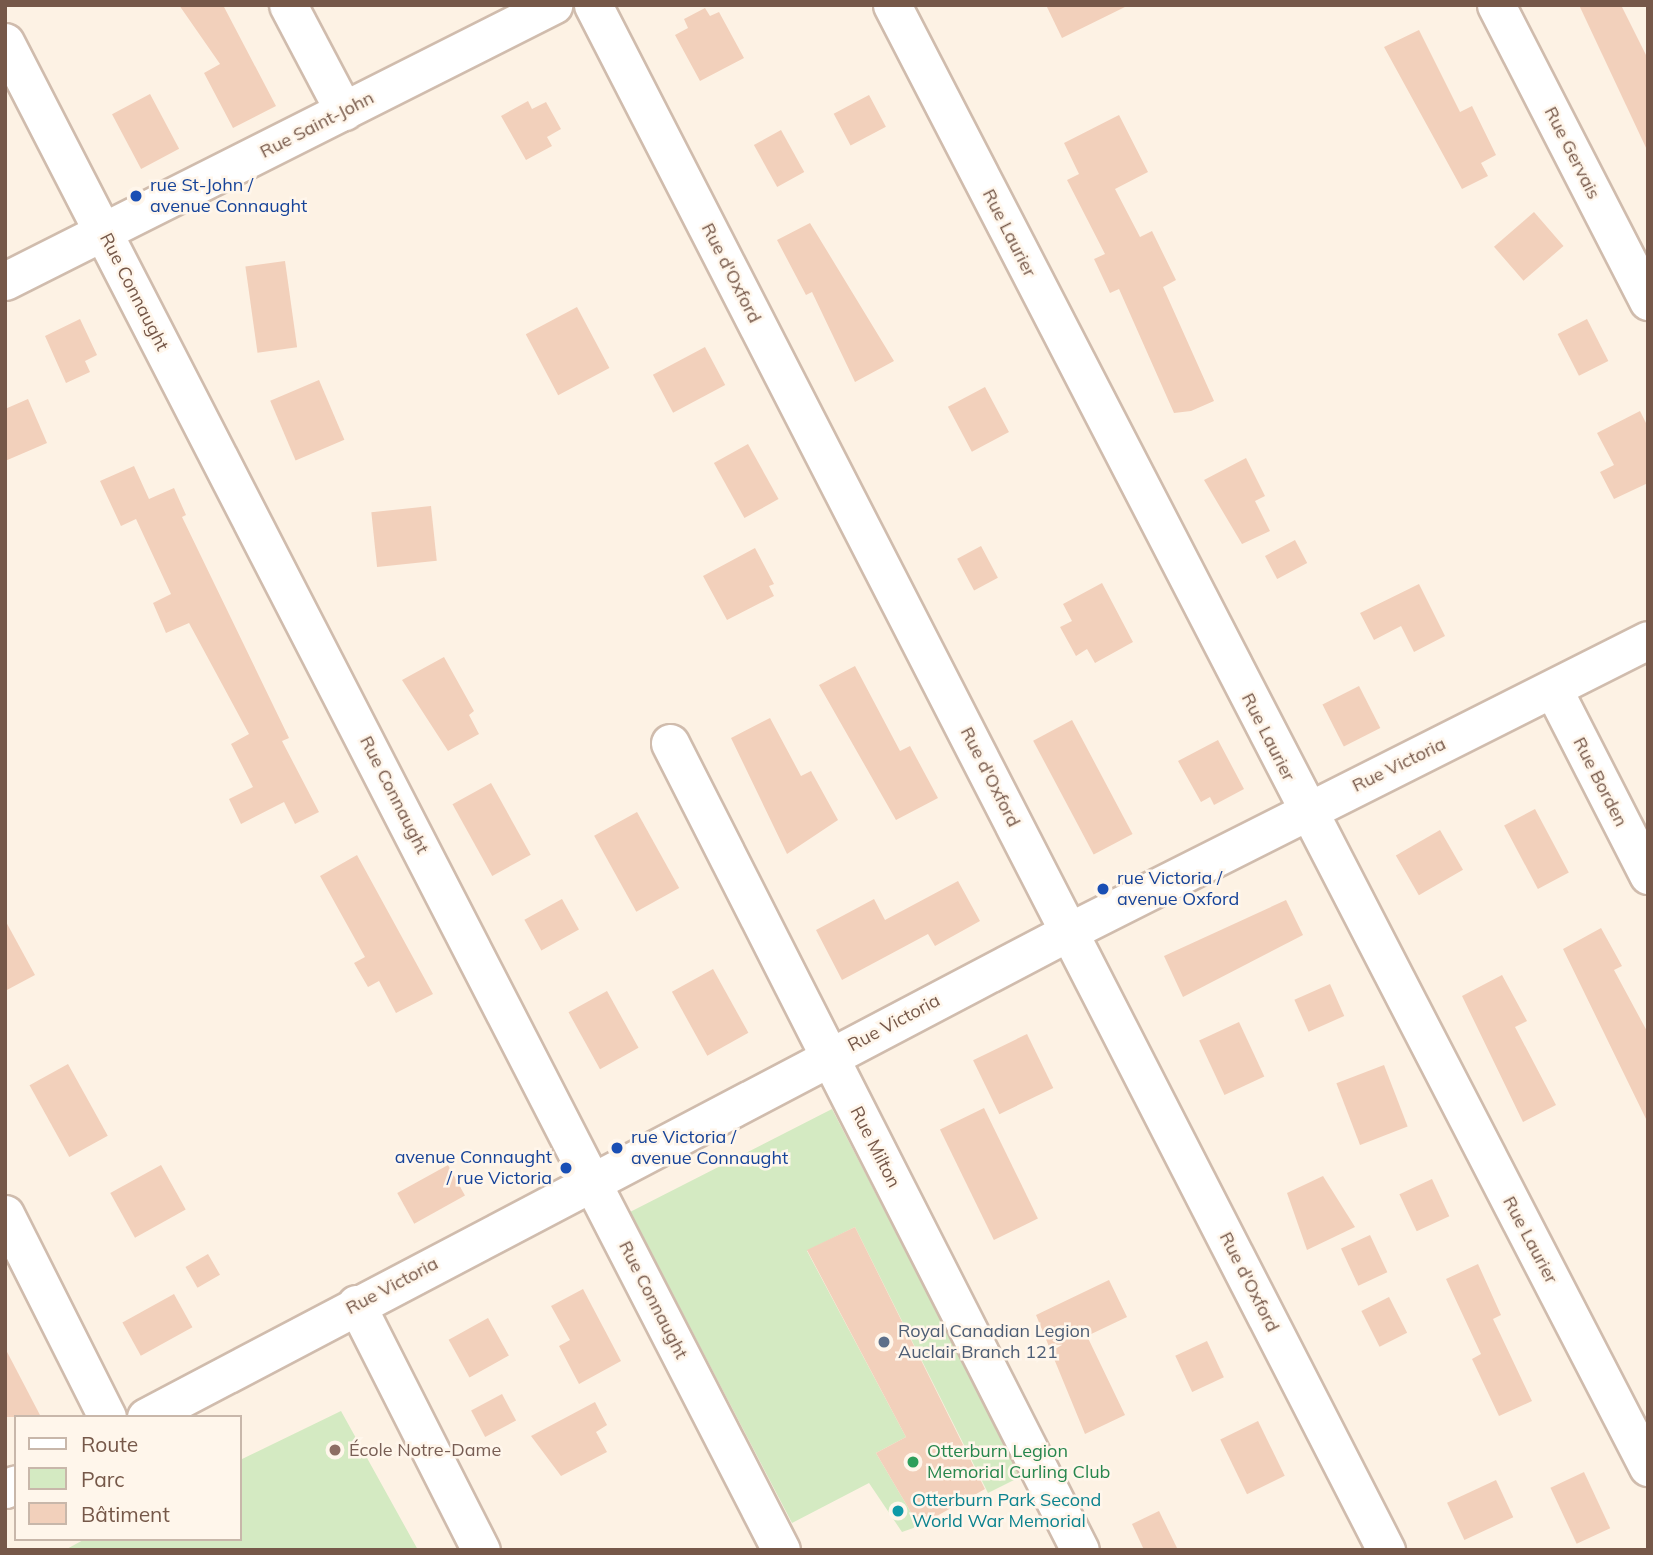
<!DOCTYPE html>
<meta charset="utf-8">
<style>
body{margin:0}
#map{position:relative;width:1653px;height:1555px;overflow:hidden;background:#fdf2e4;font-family:Mulish,sans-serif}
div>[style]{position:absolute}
.green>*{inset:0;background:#d4eac2}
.building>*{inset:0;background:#f2d0bb;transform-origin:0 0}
.roads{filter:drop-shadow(2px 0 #d0bcad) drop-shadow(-2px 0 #d0bcad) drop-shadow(0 2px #d0bcad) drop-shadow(0 -2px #d0bcad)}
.minor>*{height:37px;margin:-18.5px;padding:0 18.5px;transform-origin:18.5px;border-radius:18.5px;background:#fff}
.dots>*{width:19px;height:19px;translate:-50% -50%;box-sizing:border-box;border:4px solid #fff6eb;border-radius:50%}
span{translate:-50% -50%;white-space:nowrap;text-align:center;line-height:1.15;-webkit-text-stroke:5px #fff6eb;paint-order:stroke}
.street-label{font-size:18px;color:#765849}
.transit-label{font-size:18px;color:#164399}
.left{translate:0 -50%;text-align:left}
.right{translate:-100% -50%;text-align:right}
.service-label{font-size:18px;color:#4e5e75}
.education-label{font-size:18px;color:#785e54}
.leisure-label{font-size:18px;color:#27864d}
.culture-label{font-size:18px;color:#0d838f}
.frame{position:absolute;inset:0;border:7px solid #765849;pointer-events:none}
.legend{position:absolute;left:14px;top:1415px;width:228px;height:126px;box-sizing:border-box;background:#fff6eb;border:2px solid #c8b7aa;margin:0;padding:9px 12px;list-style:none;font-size:21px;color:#765849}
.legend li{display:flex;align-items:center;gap:14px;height:35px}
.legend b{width:35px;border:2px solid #c8b7aa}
</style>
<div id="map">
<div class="green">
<div style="clip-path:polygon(832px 1109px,1022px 1476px,988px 1493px,855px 1227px,807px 1251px,906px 1437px,876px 1453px,919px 1526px,902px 1532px,869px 1483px,792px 1523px,630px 1212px)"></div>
<div style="clip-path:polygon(341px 1411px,418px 1550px,65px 1550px,85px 1539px,240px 1539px,240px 1460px)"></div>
</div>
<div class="building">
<div style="clip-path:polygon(179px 5px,223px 5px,276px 106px,233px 128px,204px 73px,220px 64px)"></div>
<div style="clip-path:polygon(1046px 5px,1129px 5px,1062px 38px)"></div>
<div style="clip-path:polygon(1579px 5px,1621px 5px,1648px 59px,1648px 152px)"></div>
<div style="clip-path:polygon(705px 8px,710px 16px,719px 12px,744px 58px,700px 81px,675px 35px,688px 28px,684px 19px)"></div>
<div style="clip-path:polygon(1419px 30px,1460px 112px,1472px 106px,1496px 155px,1481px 163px,1488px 176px,1462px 189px,1384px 47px)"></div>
<div style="left:150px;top:94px;width:62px;height:43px;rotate:62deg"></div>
<div style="left:869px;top:95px;width:36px;height:40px;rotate:62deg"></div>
<div style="clip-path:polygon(528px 101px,532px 109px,546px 102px,561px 129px,547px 137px,552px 146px,526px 160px,501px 116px)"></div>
<div style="clip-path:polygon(1119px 115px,1148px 172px,1115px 189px,1140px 237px,1152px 231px,1176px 280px,1163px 287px,1214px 401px,1191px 411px,1174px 413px,1119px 289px,1110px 293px,1094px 259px,1105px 254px,1067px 180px,1079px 174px,1064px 143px)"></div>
<div style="left:781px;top:130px;width:48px;height:31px;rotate:61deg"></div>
<div style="left:1534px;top:212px;width:45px;height:53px;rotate:49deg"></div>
<div style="clip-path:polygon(810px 223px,894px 361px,855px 382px,812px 292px,806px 295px,777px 240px)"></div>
<div style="left:285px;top:261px;width:87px;height:40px;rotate:82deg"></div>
<div style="left:577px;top:307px;width:69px;height:58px;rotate:62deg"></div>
<div style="clip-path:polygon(80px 319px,97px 355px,85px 361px,90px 372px,66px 383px,45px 336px)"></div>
<div style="left:1587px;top:319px;width:47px;height:33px;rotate:63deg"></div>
<div style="left:705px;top:347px;width:43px;height:59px;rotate:62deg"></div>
<div style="left:319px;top:380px;width:65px;height:53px;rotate:67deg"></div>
<div style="left:985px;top:387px;width:51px;height:42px;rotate:62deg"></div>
<div style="clip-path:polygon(28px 399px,47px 443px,5px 461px,5px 409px)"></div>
<div style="clip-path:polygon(1640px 411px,1648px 427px,1648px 483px,1614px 499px,1600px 472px,1614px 465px,1597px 433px)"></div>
<div style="left:748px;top:444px;width:63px;height:39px;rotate:61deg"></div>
<div style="clip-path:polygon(1246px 458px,1265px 496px,1255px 501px,1270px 531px,1242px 544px,1204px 480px)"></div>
<div style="clip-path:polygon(134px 466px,149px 499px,174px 488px,186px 515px,182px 517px,289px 738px,282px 741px,319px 812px,295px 824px,284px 802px,241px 824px,229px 799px,253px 787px,231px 744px,249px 734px,189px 623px,166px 633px,153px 603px,171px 594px,136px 519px,121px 526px,100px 481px)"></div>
<div style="left:431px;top:506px;width:55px;height:60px;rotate:84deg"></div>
<div style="left:1295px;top:540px;width:26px;height:34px;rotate:62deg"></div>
<div style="left:981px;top:546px;width:36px;height:27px;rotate:62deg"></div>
<div style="clip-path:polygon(755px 548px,774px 584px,769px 586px,774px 596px,727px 620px,703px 576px)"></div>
<div style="clip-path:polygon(1102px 583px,1133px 642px,1095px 663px,1087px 649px,1076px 656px,1060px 627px,1072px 621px,1063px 604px)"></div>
<div style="clip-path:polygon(1419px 584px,1445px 636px,1414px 652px,1401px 626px,1374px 640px,1360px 613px)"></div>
<div style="clip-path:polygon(444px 657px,474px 711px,469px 715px,479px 734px,448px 751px,402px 680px)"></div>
<div style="clip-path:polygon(855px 666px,900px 751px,910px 746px,938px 798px,896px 820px,819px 685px)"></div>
<div style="left:1359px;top:686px;width:47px;height:41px;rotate:63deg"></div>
<div style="clip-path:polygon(770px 718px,801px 776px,811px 771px,838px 820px,787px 854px,731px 738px)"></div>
<div style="left:1072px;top:720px;width:129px;height:44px;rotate:62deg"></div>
<div style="clip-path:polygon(1218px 740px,1244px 789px,1214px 805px,1210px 797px,1201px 802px,1178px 761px)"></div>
<div style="left:491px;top:783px;width:82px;height:44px;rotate:61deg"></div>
<div style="left:1535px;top:809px;width:72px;height:35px;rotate:62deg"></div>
<div style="left:637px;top:812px;width:87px;height:49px;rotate:61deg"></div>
<div style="left:1440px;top:830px;width:46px;height:51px;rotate:60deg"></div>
<div style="clip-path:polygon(357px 855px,433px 994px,396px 1013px,379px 981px,368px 987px,354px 963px,365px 957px,320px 876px)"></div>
<div style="clip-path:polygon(958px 881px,980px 921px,935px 946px,928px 934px,842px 980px,816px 930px,874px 899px,885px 920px)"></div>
<div style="left:562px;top:899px;width:35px;height:43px;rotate:61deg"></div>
<div style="clip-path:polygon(1286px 900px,1303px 935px,1183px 997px,1164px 956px)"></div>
<div style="clip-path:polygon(5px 920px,35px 975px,5px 991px)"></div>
<div style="clip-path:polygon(1601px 928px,1622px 966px,1614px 970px,1648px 1033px,1648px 1123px,1563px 949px)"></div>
<div style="left:713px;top:969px;width:73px;height:47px;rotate:61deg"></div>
<div style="clip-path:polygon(1502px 975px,1527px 1021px,1515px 1027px,1556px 1105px,1523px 1122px,1462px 996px)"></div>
<div style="left:1330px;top:984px;width:35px;height:39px;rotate:66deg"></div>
<div style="left:607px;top:991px;width:65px;height:44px;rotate:61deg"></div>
<div style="left:1239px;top:1022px;width:60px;height:44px;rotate:65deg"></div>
<div style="left:1027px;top:1034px;width:60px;height:60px;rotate:64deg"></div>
<div style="left:68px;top:1064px;width:82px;height:44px;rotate:61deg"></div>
<div style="left:1384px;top:1065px;width:66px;height:51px;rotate:69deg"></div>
<div style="left:984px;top:1108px;width:123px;height:49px;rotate:64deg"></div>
<div style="left:161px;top:1165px;width:51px;height:58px;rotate:61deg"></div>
<div style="left:448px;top:1165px;width:35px;height:58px;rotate:61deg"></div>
<div style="clip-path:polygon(1323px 1176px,1355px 1227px,1307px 1250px,1287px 1193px)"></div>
<div style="left:1432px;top:1179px;width:41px;height:36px;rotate:65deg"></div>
<div style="clip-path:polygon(855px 1227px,985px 1489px,919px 1526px,876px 1453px,906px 1437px,807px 1250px)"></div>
<div style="left:1370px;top:1235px;width:41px;height:32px;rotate:65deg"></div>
<div style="left:208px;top:1254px;width:24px;height:26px;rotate:60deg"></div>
<div style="clip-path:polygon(1478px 1264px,1501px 1315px,1493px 1319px,1532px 1401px,1499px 1416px,1472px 1359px,1481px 1354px,1446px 1279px)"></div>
<div style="clip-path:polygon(1109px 1280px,1127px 1317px,1087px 1336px,1125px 1415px,1085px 1434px,1036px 1315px)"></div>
<div style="clip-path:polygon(583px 1289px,621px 1361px,579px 1384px,559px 1346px,570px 1340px,551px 1306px)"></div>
<div style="left:174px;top:1294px;width:38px;height:59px;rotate:61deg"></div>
<div style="left:1389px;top:1297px;width:40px;height:31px;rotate:63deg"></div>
<div style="left:488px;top:1318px;width:43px;height:45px;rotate:61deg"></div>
<div style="left:1207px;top:1341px;width:40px;height:35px;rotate:65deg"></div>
<div style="clip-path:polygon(5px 1348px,41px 1417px,5px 1417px)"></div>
<div style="left:502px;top:1394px;width:30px;height:35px;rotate:62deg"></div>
<div style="clip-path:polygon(595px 1402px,607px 1425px,596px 1432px,607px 1452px,561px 1476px,531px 1436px)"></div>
<div style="left:1258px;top:1421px;width:61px;height:42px;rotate:64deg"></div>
<div style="left:1584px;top:1472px;width:62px;height:37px;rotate:65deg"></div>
<div style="left:1496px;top:1480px;width:41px;height:54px;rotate:65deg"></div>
<div style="clip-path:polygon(1159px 1511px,1178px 1550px,1144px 1550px,1132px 1524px)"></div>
</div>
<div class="roads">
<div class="minor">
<div style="left:288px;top:5px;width:120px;rotate:62.2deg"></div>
<div style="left:593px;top:5px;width:1737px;rotate:62.83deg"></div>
<div style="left:892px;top:5px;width:1646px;rotate:62.66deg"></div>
<div style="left:1496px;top:5px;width:333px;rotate:62.8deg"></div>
<div style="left:5px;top:42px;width:1696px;rotate:62.77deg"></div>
<div style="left:5px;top:281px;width:614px;rotate:-26.73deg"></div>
<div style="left:1553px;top:689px;width:209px;rotate:62.9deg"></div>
<div style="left:670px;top:743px;width:905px;rotate:63.07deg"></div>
<div style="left:5px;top:1214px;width:227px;rotate:63.3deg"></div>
<div style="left:356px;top:1304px;width:276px;rotate:63.1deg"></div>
<div style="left:146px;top:1417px;width:1044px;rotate:-27.74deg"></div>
<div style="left:1070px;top:931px;width:647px;rotate:-26.72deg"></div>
<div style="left:5px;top:1489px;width:12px;rotate:-24deg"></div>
</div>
</div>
<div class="dots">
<div style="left:136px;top:196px;background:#1a4fb4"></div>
<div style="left:1103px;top:889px;background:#1a4fb4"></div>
<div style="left:617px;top:1148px;background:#1a4fb4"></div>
<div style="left:566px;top:1168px;background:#1a4fb4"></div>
<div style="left:884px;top:1342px;background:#5c6f8a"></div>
<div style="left:335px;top:1450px;background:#8d6e63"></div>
<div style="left:913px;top:1462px;background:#2e9e5b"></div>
<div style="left:898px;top:1511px;background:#0f9aa8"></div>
</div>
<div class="street-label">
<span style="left:317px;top:125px;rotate:-27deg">Rue Saint-John</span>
<span style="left:1572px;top:153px;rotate:63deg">Rue Gervais</span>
<span style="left:1009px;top:233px;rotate:63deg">Rue Laurier</span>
<span style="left:731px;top:273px;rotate:63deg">Rue d'Oxford</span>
<span style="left:134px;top:292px;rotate:63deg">Rue Connaught</span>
<span style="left:1268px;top:737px;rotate:63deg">Rue Laurier</span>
<span style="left:1399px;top:765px;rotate:-26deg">Rue Victoria</span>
<span style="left:990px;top:777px;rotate:63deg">Rue d'Oxford</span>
<span style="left:1600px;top:782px;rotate:63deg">Rue Borden</span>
<span style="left:394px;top:795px;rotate:63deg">Rue Connaught</span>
<span style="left:894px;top:1023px;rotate:-28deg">Rue Victoria</span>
<span style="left:875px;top:1147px;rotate:63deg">Rue Milton</span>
<span style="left:1530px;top:1240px;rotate:62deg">Rue Laurier</span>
<span style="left:1249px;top:1282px;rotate:63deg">Rue d'Oxford</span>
<span style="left:392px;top:1286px;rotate:-28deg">Rue Victoria</span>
<span style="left:653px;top:1300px;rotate:63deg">Rue Connaught</span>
</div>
<div class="transit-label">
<span class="left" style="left:150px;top:196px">rue St-John /<br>avenue Connaught</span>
<span class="left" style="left:1117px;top:889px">rue Victoria /<br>avenue Oxford</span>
<span class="left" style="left:631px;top:1148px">rue Victoria /<br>avenue Connaught</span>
<span class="right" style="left:552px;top:1168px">avenue Connaught<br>/ rue Victoria</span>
</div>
<div class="service-label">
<span class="left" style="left:898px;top:1342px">Royal Canadian Legion<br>Auclair Branch 121</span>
</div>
<div class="education-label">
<span class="left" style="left:349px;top:1450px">École Notre-Dame</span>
</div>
<div class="leisure-label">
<span class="left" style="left:927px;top:1462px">Otterburn Legion<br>Memorial Curling Club</span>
</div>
<div class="culture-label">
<span class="left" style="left:912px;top:1511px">Otterburn Park Second<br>World War Memorial</span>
</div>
<div class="frame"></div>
<ul class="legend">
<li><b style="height:9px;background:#fff"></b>Route</li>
<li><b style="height:19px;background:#d4eac2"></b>Parc</li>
<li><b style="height:19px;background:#f2d0bb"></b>Bâtiment</li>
</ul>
</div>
